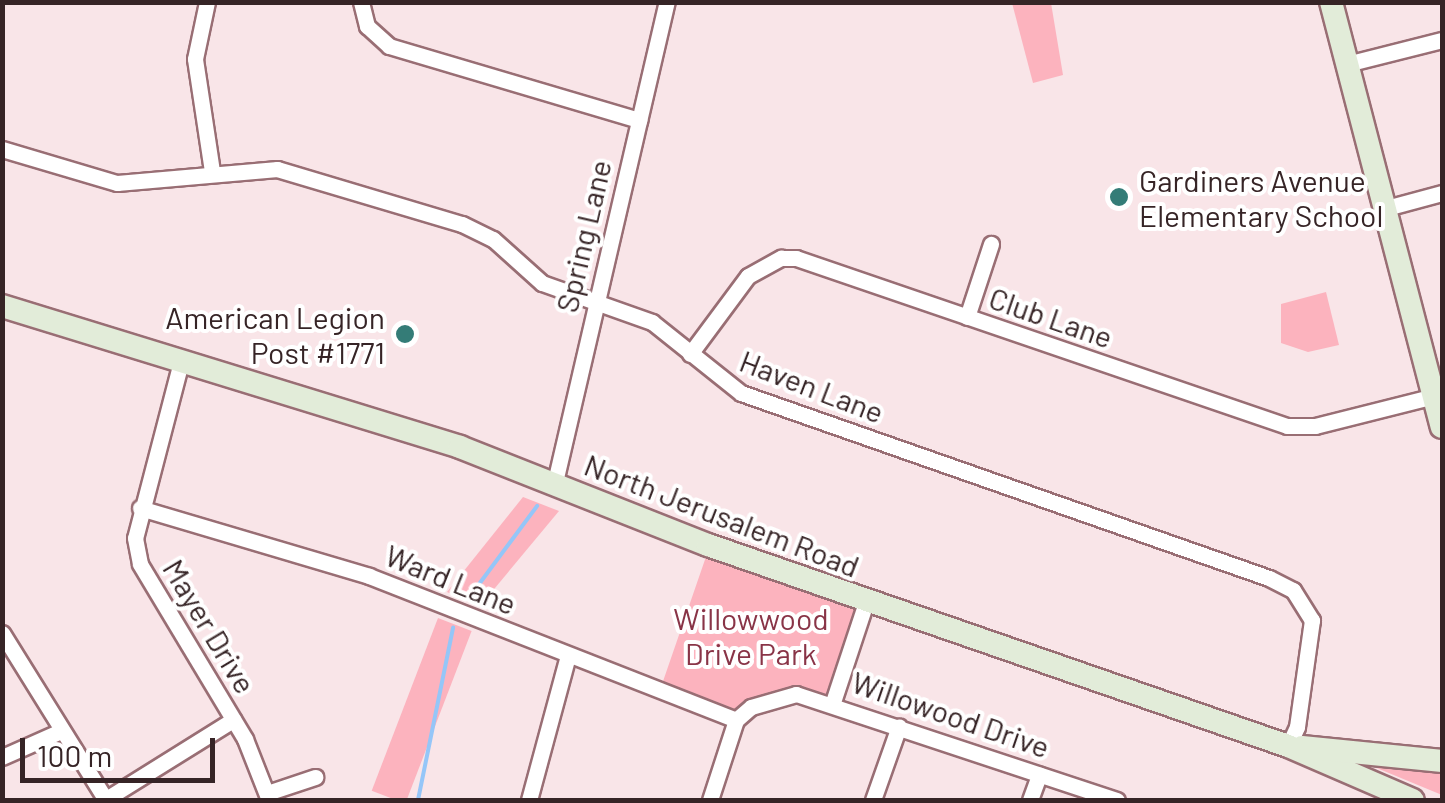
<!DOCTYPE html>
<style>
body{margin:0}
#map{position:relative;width:1445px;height:803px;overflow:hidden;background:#f9e5e8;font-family:Barlow,sans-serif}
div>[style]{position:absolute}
.green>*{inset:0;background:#fcb3be;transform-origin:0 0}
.stream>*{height:4px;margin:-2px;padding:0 2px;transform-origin:2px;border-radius:2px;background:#95c6f8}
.roads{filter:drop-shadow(2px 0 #996e74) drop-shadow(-2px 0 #996e74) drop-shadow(0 2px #996e74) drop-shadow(0 -2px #996e74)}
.minor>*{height:15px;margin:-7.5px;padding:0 7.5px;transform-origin:7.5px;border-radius:7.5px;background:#fff}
.secondary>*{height:22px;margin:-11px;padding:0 11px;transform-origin:11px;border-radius:11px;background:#e2ecd9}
.dots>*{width:28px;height:28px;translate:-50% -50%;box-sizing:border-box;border:5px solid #fff;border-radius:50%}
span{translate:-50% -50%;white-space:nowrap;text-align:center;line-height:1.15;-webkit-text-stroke:8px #fff;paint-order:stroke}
.poi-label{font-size:30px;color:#362426}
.left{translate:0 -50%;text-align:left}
.right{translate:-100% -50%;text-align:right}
.street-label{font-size:30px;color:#362426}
.park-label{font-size:30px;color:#893447}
.frame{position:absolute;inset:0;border:5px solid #362426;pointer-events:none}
.scale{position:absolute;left:20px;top:738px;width:195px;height:45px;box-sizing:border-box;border:5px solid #362426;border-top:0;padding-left:12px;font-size:30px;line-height:35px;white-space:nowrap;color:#362426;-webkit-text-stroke:8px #fff;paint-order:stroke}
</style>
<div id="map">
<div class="green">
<div style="clip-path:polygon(1012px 3px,1051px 3px,1063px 75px,1033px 83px)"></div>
<div style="clip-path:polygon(1326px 292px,1339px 345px,1308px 352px,1281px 343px,1281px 304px)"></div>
<div style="clip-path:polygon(523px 497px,559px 511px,480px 606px,447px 592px)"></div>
<div style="clip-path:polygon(709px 548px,865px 603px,833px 701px,796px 693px,735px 719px,660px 690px)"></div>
<div style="left:438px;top:618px;width:36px;height:185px;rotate:21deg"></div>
<div style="clip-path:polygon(1355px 759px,1442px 772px,1442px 795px)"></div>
</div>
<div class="stream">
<div style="left:468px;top:599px;width:116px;rotate:-53.4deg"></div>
<div style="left:418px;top:800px;width:176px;rotate:-78.5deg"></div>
</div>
<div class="roads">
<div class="minor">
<div style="left:207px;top:2px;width:58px;rotate:101.9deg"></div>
<div style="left:195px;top:59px;width:114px;rotate:81.4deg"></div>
<div style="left:361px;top:2px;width:25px;rotate:76deg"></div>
<div style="left:367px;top:26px;width:30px;rotate:42deg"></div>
<div style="left:389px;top:46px;width:261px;rotate:16.5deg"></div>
<div style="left:1347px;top:64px;width:98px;rotate:-14.2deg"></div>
<div style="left:2px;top:149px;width:120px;rotate:16.5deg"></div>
<div style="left:117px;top:183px;width:161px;rotate:-5deg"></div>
<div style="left:277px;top:169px;width:193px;rotate:16.6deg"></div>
<div style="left:462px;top:224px;width:34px;rotate:26deg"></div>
<div style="left:493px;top:239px;width:66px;rotate:41.9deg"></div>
<div style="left:542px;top:283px;width:117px;rotate:19.5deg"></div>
<div style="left:652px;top:322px;width:114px;rotate:38.6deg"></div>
<div style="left:741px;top:393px;width:559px;rotate:19.31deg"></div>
<div style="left:1269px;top:578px;width:27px;rotate:27deg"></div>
<div style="left:1293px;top:590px;width:36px;rotate:58deg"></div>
<div style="left:1312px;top:620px;width:108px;rotate:98deg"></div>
<div style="left:1297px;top:727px;width:21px;rotate:115deg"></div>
<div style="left:1386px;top:208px;width:58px;rotate:-15deg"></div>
<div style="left:967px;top:317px;width:77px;rotate:-71.8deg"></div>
<div style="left:690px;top:354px;width:97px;rotate:-53.4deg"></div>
<div style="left:748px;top:276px;width:38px;rotate:-29deg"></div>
<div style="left:781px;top:258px;width:15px"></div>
<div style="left:796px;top:258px;width:519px;rotate:18.89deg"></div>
<div style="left:1287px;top:426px;width:28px"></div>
<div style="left:1315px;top:426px;width:123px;rotate:-14.1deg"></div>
<div style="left:182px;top:358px;width:186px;rotate:104.6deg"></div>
<div style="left:135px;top:538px;width:26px;rotate:79deg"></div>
<div style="left:140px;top:564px;width:204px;rotate:59deg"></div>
<div style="left:245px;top:739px;width:66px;rotate:68.5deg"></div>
<div style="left:555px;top:482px;width:493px;rotate:-76.9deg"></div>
<div style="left:140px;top:508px;width:239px;rotate:16.5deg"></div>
<div style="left:369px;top:576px;width:394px;rotate:21.4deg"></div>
<div style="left:2px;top:633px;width:197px;rotate:58.1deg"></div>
<div style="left:833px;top:702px;width:105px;rotate:-71.7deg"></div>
<div style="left:2px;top:757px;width:64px;rotate:-23.8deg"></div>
<div style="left:267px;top:793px;width:51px;rotate:-18.4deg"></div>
<div style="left:106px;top:799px;width:150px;rotate:-31.9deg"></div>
<div style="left:529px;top:800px;width:150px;rotate:-74.9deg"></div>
<div style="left:710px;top:800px;width:84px;rotate:-72deg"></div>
<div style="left:736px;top:720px;width:20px;rotate:-41deg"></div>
<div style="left:751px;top:707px;width:47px;rotate:-16.1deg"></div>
<div style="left:796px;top:694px;width:338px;rotate:18.3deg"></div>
<div style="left:873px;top:800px;width:78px;rotate:-70.6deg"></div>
<div style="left:1030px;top:800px;width:27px;rotate:-70deg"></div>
</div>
<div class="secondary">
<div style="left:1331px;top:2px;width:439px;rotate:75.4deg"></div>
<div style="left:2px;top:306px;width:479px;rotate:17.1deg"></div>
<div style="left:460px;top:447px;width:267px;rotate:21.6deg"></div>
<div style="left:708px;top:545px;width:614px;rotate:19.11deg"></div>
<div style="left:1288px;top:746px;width:136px;rotate:23.4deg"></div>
<div style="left:1302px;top:747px;width:141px;rotate:5.7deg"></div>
</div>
</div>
<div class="dots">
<div style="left:1119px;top:197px;background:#347c77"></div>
<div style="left:405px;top:334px;background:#347c77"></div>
</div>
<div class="poi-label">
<span class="left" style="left:1139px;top:197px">Gardiners Avenue<br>Elementary School</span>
<span class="right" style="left:385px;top:334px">American Legion<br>Post #1771</span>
</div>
<div class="street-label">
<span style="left:583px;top:236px;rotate:-77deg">Spring Lane</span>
<span style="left:1051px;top:317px;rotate:19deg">Club Lane</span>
<span style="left:812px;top:386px;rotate:21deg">Haven Lane</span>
<span style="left:722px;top:515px;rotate:21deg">North Jerusalem Road</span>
<span style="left:451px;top:579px;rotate:22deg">Ward Lane</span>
<span style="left:210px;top:626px;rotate:59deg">Mayer Drive</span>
<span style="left:951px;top:714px;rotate:19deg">Willowood Drive</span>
</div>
<div class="park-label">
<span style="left:751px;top:635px">Willowwood<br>Drive Park</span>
</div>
<div class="frame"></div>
<div class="scale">100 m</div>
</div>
